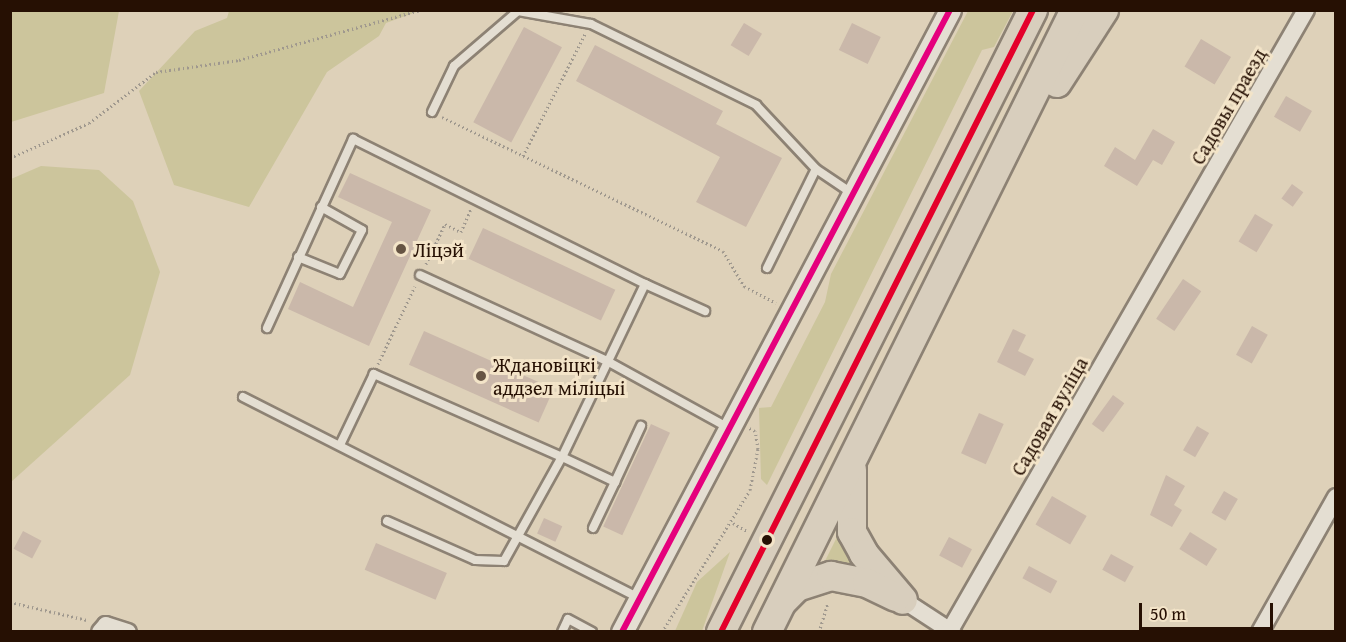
<!DOCTYPE html>
<meta charset="utf-8">
<style>
body{margin:0}
#map{position:relative;width:1346px;height:642px;overflow:hidden;background:#ded1b9;font-family:"Gentium Book Plus",serif}
div>[style]{position:absolute}
.green>*{inset:0;background:#ccc59c}
.building>*{inset:0;background:#cab8aa;transform-origin:0 0}
.path>*{height:3px;margin-top:-1.5px;transform-origin:0;background:repeating-linear-gradient(90deg,#9f988e 0 1.5px,transparent 0 4.5px)}
.roads{filter:drop-shadow(2px 0 #8d8274) drop-shadow(-2px 0 #8d8274) drop-shadow(0 2px #8d8274) drop-shadow(0 -2px #8d8274)}
.service>*{height:8px;margin:-4px;padding:0 4px;transform-origin:4px;border-radius:4px;background:#e4ded2}
.minor>*{height:16px;margin:-8px;padding:0 8px;transform-origin:8px;border-radius:8px;background:#e4ded2}
.tertiary>*{height:21px;margin:-10.5px;padding:0 10.5px;transform-origin:10.5px;border-radius:10.5px;background:#e4ded2}
.trunk>*{height:28px;margin:-14px;padding:0 14px;transform-origin:14px;border-radius:14px;background:#d8cebd}
.bus-1>*{height:6px;margin:-3px;padding:0 3px;transform-origin:3px;border-radius:3px;background:#e5007d}
.bus-2>*{height:6px;margin:-3px;padding:0 3px;transform-origin:3px;border-radius:3px;background:#e4002b}
.dots>*{width:16px;height:16px;translate:-50% -50%;box-sizing:border-box;border:3px solid #f3e4c8;border-radius:50%}
span{translate:-50% -50%;white-space:nowrap;text-align:center;line-height:1.15;-webkit-text-stroke:6px #f3e4c8;paint-order:stroke}
.street-label{font-size:20px;color:#261003}
.poi-label{font-size:20px;color:#261003}
.left{translate:0 -50%;text-align:left}
.frame{position:absolute;inset:0;border:12px solid #261003;pointer-events:none}
.scale{position:absolute;left:1139px;top:603px;width:134px;height:27px;box-sizing:border-box;border:3px solid #261003;border-top:0;padding-left:8px;font-size:18px;line-height:21px;white-space:nowrap;color:#261003;-webkit-text-stroke:4px #f3e4c8;paint-order:stroke}
</style>
<div id="map">
<div class="green">
<div style="clip-path:polygon(11px 10px,119px 11px,104px 93px,11px 122px)"></div>
<div style="clip-path:polygon(229px 11px,419px 11px,386px 23px,379px 36px,327px 72px,249px 207px,174px 185px,139px 91px,195px 31px,227px 18px)"></div>
<div style="clip-path:polygon(968px 11px,1013px 11px,994px 47px,982px 50px,767px 485px,761px 479px,759px 408px,771px 407px,825px 302px,831px 274px)"></div>
<div style="clip-path:polygon(41px 166px,99px 170px,133px 201px,160px 272px,130px 375px,11px 482px,11px 179px)"></div>
<div style="clip-path:polygon(841px 529px,870px 577px,819px 573px)"></div>
<div style="clip-path:polygon(730px 552px,702px 631px,675px 631px,697px 582px)"></div>
</div>
<div class="building">
<div style="left:744px;top:23px;width:21px;height:26px;rotate:31deg"></div>
<div style="left:852px;top:23px;width:32px;height:30px;rotate:26deg"></div>
<div style="left:524px;top:27px;width:43px;height:108px;rotate:28deg"></div>
<div style="left:1201px;top:39px;width:35px;height:32px;rotate:31deg"></div>
<div style="clip-path:polygon(595px 45px,723px 111px,716px 124px,782px 158px,746px 227px,696px 202px,720px 157px,576px 81px)"></div>
<div style="left:1286px;top:96px;width:30px;height:24px;rotate:30deg"></div>
<div style="clip-path:polygon(1153px 129px,1175px 142px,1162px 165px,1153px 160px,1137px 186px,1104px 166px,1115px 147px,1135px 160px)"></div>
<div style="clip-path:polygon(350px 173px,431px 210px,369px 346px,288px 309px,300px 282px,353px 307px,392px 222px,338px 197px)"></div>
<div style="left:1292px;top:184px;width:14px;height:18px;rotate:36deg"></div>
<div style="left:1255px;top:214px;width:21px;height:32px;rotate:31deg"></div>
<div style="left:483px;top:228px;width:146px;height:34px;rotate:25deg"></div>
<div style="left:1183px;top:279px;width:22px;height:48px;rotate:34deg"></div>
<div style="left:1252px;top:326px;width:18px;height:33px;rotate:29deg"></div>
<div style="clip-path:polygon(1013px 329px,1026px 335px,1018px 351px,1034px 359px,1025px 376px,997px 362px)"></div>
<div style="left:424px;top:331px;width:142px;height:37px;rotate:24deg"></div>
<div style="left:1113px;top:395px;width:14px;height:36px;rotate:36deg"></div>
<div style="left:979px;top:413px;width:27px;height:44px;rotate:24deg"></div>
<div style="left:651px;top:424px;width:21px;height:113px;rotate:25deg"></div>
<div style="left:1197px;top:426px;width:14px;height:28px;rotate:30deg"></div>
<div style="clip-path:polygon(1166px 475px,1185px 486px,1174px 505px,1182px 510px,1172px 527px,1150px 515px)"></div>
<div style="left:1224px;top:491px;width:16px;height:25px;rotate:30deg"></div>
<div style="left:1052px;top:496px;width:40px;height:33px;rotate:30deg"></div>
<div style="left:544px;top:518px;width:20px;height:17px;rotate:24deg"></div>
<div style="left:23px;top:531px;width:21px;height:20px;rotate:28deg"></div>
<div style="left:1190px;top:532px;width:32px;height:20px;rotate:32deg"></div>
<div style="left:949px;top:537px;width:26px;height:21px;rotate:28deg"></div>
<div style="left:376px;top:543px;width:77px;height:29px;rotate:23deg"></div>
<div style="left:1111px;top:554px;width:26px;height:18px;rotate:29deg"></div>
<div style="left:1029px;top:566px;width:32px;height:14px;rotate:28deg"></div>
</div>
<div class="path">
<div style="left:442px;top:117px;width:311px;rotate:25.5deg"></div>
<div style="left:723px;top:251px;width:41px;rotate:59deg"></div>
<div style="left:744px;top:286px;width:36px;rotate:28deg"></div>
<div style="left:523px;top:156px;width:137px;rotate:-63.1deg"></div>
<div style="left:10px;top:158px;width:86px;rotate:-23.9deg"></div>
<div style="left:89px;top:123px;width:84px;rotate:-37.3deg"></div>
<div style="left:156px;top:72px;width:84px;rotate:-8.2deg"></div>
<div style="left:239px;top:60px;width:189px;rotate:-15.4deg"></div>
<div style="left:426px;top:264px;width:44px;rotate:-64.6deg"></div>
<div style="left:445px;top:224px;width:18px;rotate:27deg"></div>
<div style="left:461px;top:232px;width:25px;rotate:-67deg"></div>
<div style="left:378px;top:364px;width:86px;rotate:-64.6deg"></div>
<div style="left:733px;top:523px;width:16px;rotate:30deg"></div>
<div style="left:10px;top:602px;width:79px;rotate:13.2deg"></div>
<div style="left:662px;top:632px;width:167px;rotate:-58.2deg"></div>
<div style="left:750px;top:490px;width:42px;rotate:-79deg"></div>
<div style="left:758px;top:449px;width:18px;rotate:-99deg"></div>
<div style="left:755px;top:431px;width:7px;rotate:-153deg"></div>
<div style="left:819px;top:632px;width:31px;rotate:-73deg"></div>
</div>
<div class="roads">
<div class="service">
<div style="left:432px;top:112px;width:51px;rotate:-64.4deg"></div>
<div style="left:454px;top:66px;width:84px;rotate:-40.7deg"></div>
<div style="left:518px;top:11px;width:74px;rotate:10.1deg"></div>
<div style="left:591px;top:24px;width:184px;rotate:26.1deg"></div>
<div style="left:756px;top:105px;width:88px;rotate:46.8deg"></div>
<div style="left:816px;top:169px;width:45px;rotate:34deg"></div>
<div style="left:298px;top:257px;width:45px;rotate:22deg"></div>
<div style="left:340px;top:274px;width:49px;rotate:-63.4deg"></div>
<div style="left:362px;top:230px;width:47px;rotate:-150.7deg"></div>
<div style="left:767px;top:268px;width:110px;rotate:-63.7deg"></div>
<div style="left:420px;top:275px;width:206px;rotate:24.7deg"></div>
<div style="left:607px;top:361px;width:139px;rotate:28.8deg"></div>
<div style="left:645px;top:284px;width:66px;rotate:24.2deg"></div>
<div style="left:267px;top:328px;width:208px;rotate:-65.5deg"></div>
<div style="left:353px;top:139px;width:326px;rotate:26.4deg"></div>
<div style="left:645px;top:284px;width:192px;rotate:115.6deg"></div>
<div style="left:562px;top:457px;width:206px;rotate:-156.2deg"></div>
<div style="left:374px;top:374px;width:79px;rotate:115.6deg"></div>
<div style="left:243px;top:397px;width:445px;rotate:26.9deg"></div>
<div style="left:387px;top:521px;width:96px;rotate:23.9deg"></div>
<div style="left:475px;top:560px;width:29px;rotate:2deg"></div>
<div style="left:504px;top:561px;width:119px;rotate:-60.9deg"></div>
<div style="left:562px;top:457px;width:59px;rotate:25.3deg"></div>
<div style="left:615px;top:482px;width:62px;rotate:-65.1deg"></div>
<div style="left:593px;top:528px;width:51px;rotate:-64.4deg"></div>
<div style="left:562px;top:632px;width:14px;rotate:-65deg"></div>
<div style="left:568px;top:619px;width:27px;rotate:28deg"></div>
</div>
<div class="minor">
<div style="left:903px;top:600px;width:59px;rotate:33.1deg"></div>
<div style="left:100px;top:632px;width:9px;rotate:-49deg"></div>
<div style="left:106px;top:625px;width:23px;rotate:18deg"></div>
<div style="left:949px;top:632px;width:717px;rotate:-60.15deg"></div>
<div style="left:1260px;top:632px;width:155px;rotate:-60.6deg"></div>
</div>
<div class="tertiary">
<div style="left:622px;top:632px;width:703px;rotate:-62.2deg"></div>
</div>
<div class="trunk">
<div style="left:1057px;top:83px;width:87px;rotate:-57.2deg"></div>
<div style="left:852px;top:470px;width:62px;rotate:90deg"></div>
<div style="left:852px;top:532px;width:25px;rotate:61deg"></div>
<div style="left:864px;top:554px;width:60px;rotate:49.7deg"></div>
<div style="left:783px;top:601px;width:20px;rotate:-45deg"></div>
<div style="left:797px;top:587px;width:36px;rotate:-18deg"></div>
<div style="left:831px;top:576px;width:37px;rotate:11deg"></div>
<div style="left:867px;top:583px;width:32px;rotate:26deg"></div>
<div style="left:721px;top:632px;width:696px;rotate:-63.36deg"></div>
<div style="left:767px;top:632px;width:694px;rotate:-63.66deg"></div>
</div>
</div>
<div class="bus-1">
<div style="left:622px;top:632px;width:703px;rotate:-62.2deg"></div>
</div>
<div class="bus-2">
<div style="left:721px;top:632px;width:696px;rotate:-63.36deg"></div>
</div>
<div class="dots">
<div style="left:401px;top:249px;background:#665443"></div>
<div style="left:481px;top:376px;background:#665443"></div>
<div style="left:767px;top:540px;background:#261003"></div>
</div>
<div class="street-label">
<span style="left:1228px;top:106px;rotate:-60deg">Садовы праезд</span>
<span style="left:1049px;top:416px;rotate:-60deg">Садовая вуліца</span>
</div>
<div class="poi-label">
<span class="left" style="left:413px;top:249px">Ліцэй</span>
<span class="left" style="left:493px;top:376px">Ждановіцкі<br>аддзел міліцыі</span>
</div>
<div class="frame"></div>
<div class="scale">50 m</div>
</div>
